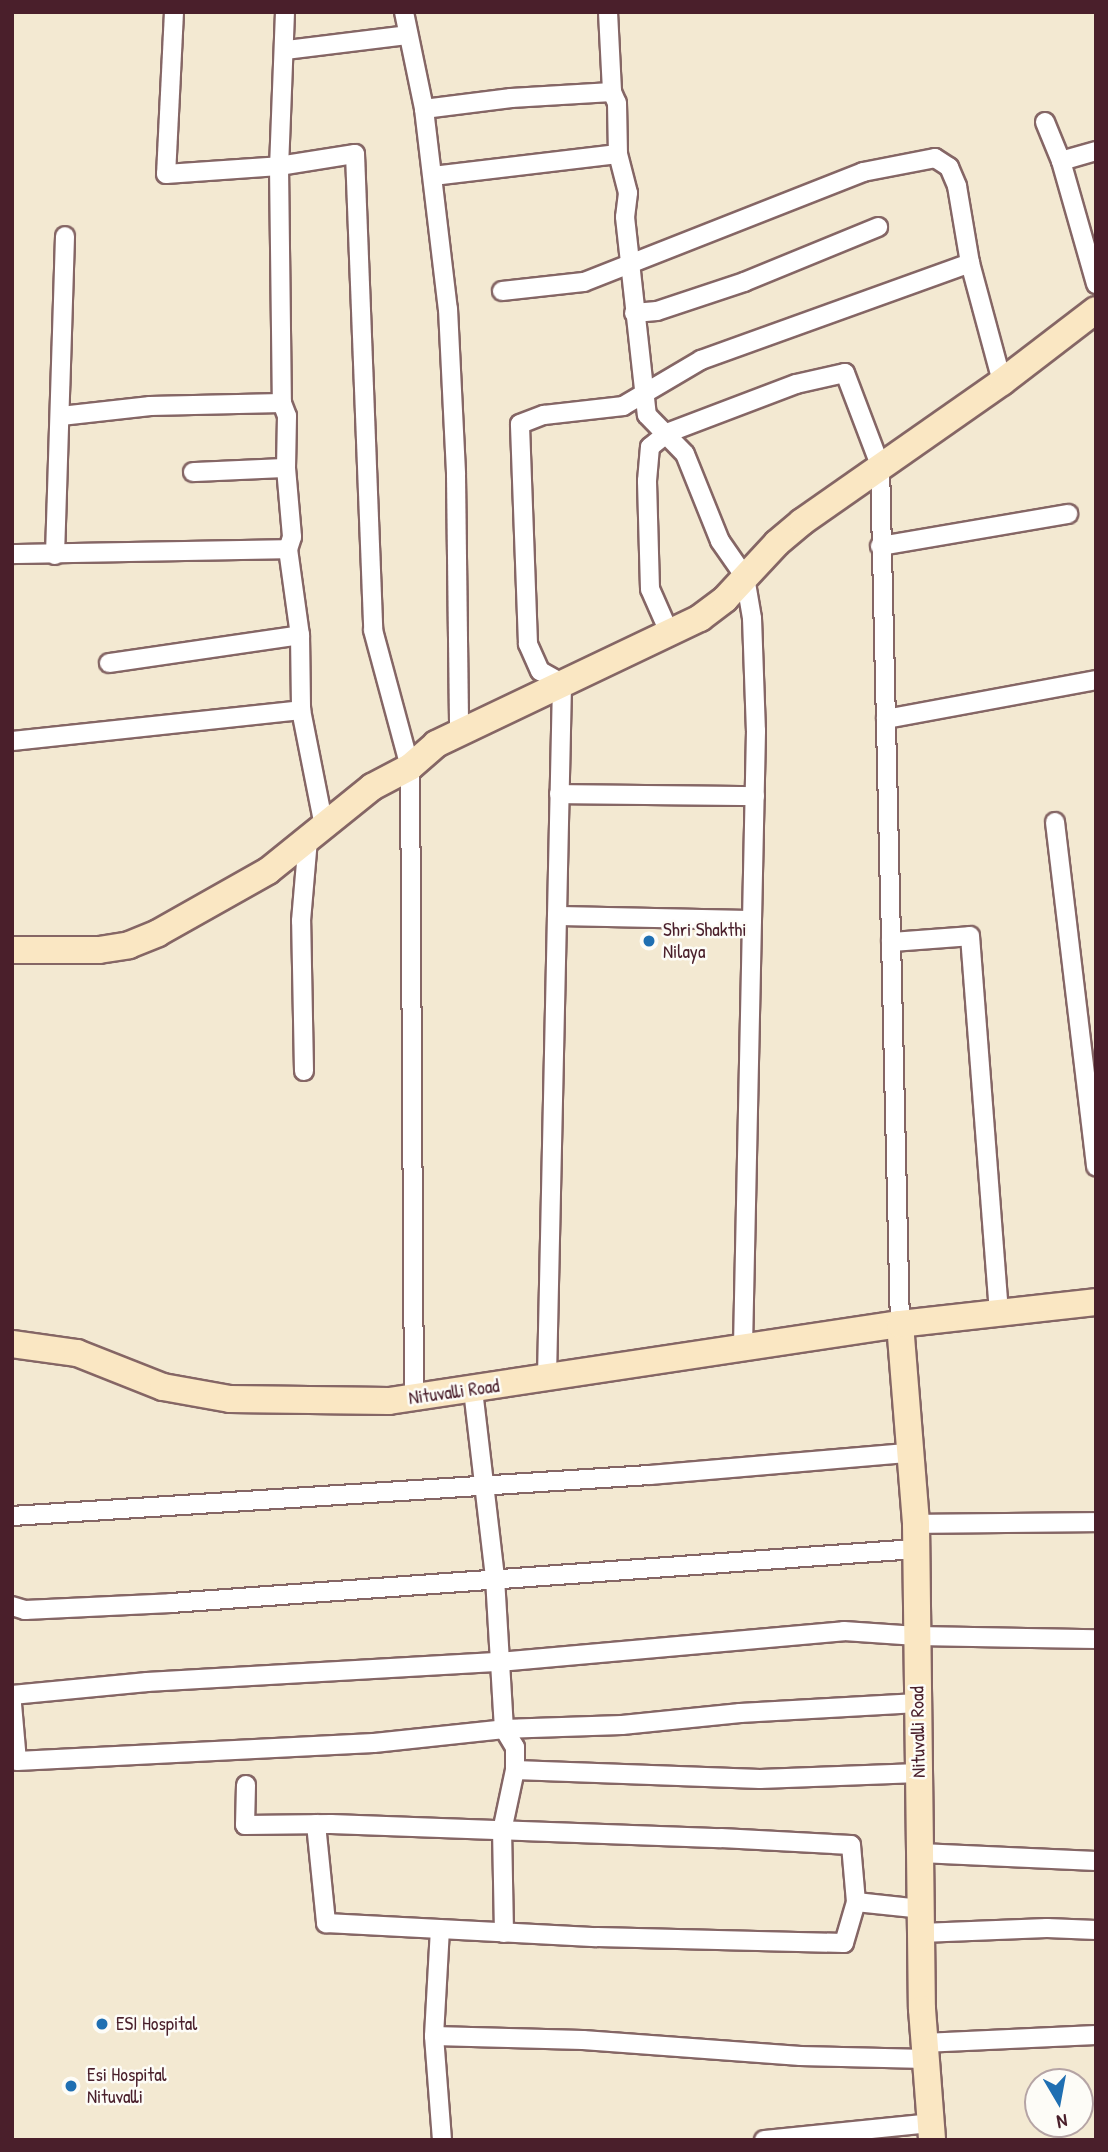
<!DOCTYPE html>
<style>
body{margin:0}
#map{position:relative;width:1108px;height:2152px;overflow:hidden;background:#f3e9d2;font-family:"Patrick Hand",sans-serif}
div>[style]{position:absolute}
.roads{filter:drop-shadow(2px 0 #856665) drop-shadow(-2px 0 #856665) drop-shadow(0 2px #856665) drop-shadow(0 -2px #856665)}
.street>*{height:18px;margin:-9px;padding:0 9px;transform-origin:9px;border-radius:9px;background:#fff}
.secondary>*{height:26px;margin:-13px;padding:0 13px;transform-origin:13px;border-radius:13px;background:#fae7c3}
.dots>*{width:19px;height:19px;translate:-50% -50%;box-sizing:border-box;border:4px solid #fdfcf7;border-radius:50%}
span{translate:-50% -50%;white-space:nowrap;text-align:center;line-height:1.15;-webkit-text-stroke:5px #fdfcf7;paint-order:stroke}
.poi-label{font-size:19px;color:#4a1f2b}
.left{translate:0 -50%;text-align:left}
.street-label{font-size:19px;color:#4a1f2b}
.frame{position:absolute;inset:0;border:14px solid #4a1f2b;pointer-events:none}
.north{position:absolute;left:1024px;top:2068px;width:70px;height:70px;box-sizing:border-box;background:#fdfcf7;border:2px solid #b5a4a5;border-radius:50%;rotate:170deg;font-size:19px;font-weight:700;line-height:28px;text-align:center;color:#4a1f2b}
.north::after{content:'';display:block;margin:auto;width:24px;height:32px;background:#1f6fb2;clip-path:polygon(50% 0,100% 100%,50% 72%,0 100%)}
</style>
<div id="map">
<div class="roads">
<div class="street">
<div style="left:174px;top:12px;width:162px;rotate:92.8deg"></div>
<div style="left:166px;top:174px;width:113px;rotate:-4deg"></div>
<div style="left:279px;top:166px;width:77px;rotate:-9deg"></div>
<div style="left:355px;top:154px;width:476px;rotate:87.8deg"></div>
<div style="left:373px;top:630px;width:142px;rotate:74.9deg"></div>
<div style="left:410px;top:767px;width:630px;rotate:89.64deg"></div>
<div style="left:285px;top:12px;width:154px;rotate:92.2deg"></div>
<div style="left:279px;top:166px;width:237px;rotate:89.3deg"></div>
<div style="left:282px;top:403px;width:14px;rotate:69deg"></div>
<div style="left:287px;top:416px;width:52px;rotate:91.1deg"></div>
<div style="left:286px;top:468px;width:69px;rotate:85deg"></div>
<div style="left:292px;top:537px;width:13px;rotate:108deg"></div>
<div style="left:288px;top:549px;width:87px;rotate:82.1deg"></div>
<div style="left:300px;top:635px;width:75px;rotate:89.2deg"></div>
<div style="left:301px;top:710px;width:118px;rotate:78.8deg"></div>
<div style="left:404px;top:12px;width:99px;rotate:78.3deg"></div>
<div style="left:424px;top:109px;width:201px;rotate:83.2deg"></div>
<div style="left:448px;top:309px;width:166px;rotate:87.2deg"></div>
<div style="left:456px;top:475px;width:258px;rotate:89.3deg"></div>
<div style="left:608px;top:12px;width:80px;rotate:87.1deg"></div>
<div style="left:612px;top:92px;width:12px;rotate:66deg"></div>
<div style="left:617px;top:103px;width:51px;rotate:88.9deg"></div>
<div style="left:618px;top:154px;width:40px;rotate:75.6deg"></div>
<div style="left:628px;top:193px;width:24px;rotate:97deg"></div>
<div style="left:625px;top:217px;width:199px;rotate:83.7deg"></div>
<div style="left:647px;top:415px;width:54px;rotate:45.7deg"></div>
<div style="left:685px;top:454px;width:94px;rotate:68.1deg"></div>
<div style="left:720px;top:541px;width:44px;rotate:55.2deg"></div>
<div style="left:745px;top:577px;width:42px;rotate:80.3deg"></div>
<div style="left:752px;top:618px;width:113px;rotate:88deg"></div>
<div style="left:756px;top:731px;width:617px;rotate:91.21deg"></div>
<div style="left:286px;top:50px;width:123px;rotate:-7deg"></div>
<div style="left:424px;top:109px;width:88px;rotate:-7.2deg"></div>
<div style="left:511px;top:98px;width:101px;rotate:-3.4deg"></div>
<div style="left:1045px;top:122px;width:42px;rotate:67.7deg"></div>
<div style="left:1061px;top:161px;width:128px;rotate:74.1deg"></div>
<div style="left:1061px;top:161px;width:36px;rotate:-16deg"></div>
<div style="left:433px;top:176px;width:186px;rotate:-6.8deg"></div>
<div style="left:502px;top:291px;width:82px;rotate:-6.3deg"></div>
<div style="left:584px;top:282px;width:300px;rotate:-21.5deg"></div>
<div style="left:863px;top:172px;width:73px;rotate:-11deg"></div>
<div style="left:935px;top:158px;width:17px;rotate:33deg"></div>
<div style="left:949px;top:167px;width:21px;rotate:67deg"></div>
<div style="left:957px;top:186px;width:78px;rotate:80.4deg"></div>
<div style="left:970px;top:263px;width:123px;rotate:74.9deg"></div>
<div style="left:634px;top:313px;width:23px;rotate:-5deg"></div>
<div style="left:657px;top:311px;width:92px;rotate:-18.4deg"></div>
<div style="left:744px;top:282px;width:145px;rotate:-22.3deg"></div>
<div style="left:61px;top:416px;width:90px;rotate:-6.4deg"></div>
<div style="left:150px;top:406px;width:132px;rotate:-1.3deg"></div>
<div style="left:193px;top:472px;width:93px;rotate:-2.5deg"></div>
<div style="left:880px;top:546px;width:191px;rotate:-9.7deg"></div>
<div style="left:12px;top:554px;width:276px;rotate:-1deg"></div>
<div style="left:55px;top:555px;width:319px;rotate:-88.2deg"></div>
<div style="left:669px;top:632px;width:47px;rotate:-113.8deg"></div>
<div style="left:650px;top:589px;width:108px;rotate:-91.6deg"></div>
<div style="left:647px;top:481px;width:34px;rotate:-85deg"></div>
<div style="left:650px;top:447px;width:22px;rotate:-39deg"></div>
<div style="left:667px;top:433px;width:138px;rotate:-20.8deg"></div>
<div style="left:796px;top:384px;width:50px;rotate:-12.7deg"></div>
<div style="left:845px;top:373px;width:98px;rotate:69.2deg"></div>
<div style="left:880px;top:465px;width:859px;rotate:88.67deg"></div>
<div style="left:109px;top:663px;width:193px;rotate:-8.3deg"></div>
<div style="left:886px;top:719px;width:214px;rotate:-10.5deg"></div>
<div style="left:12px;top:741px;width:291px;rotate:-6.1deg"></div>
<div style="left:559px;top:794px;width:196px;rotate:0.6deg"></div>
<div style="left:1055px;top:822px;width:347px;rotate:83.2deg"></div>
<div style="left:557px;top:916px;width:195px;rotate:1.2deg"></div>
<div style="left:891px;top:942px;width:79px;rotate:-4.3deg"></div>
<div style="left:970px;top:936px;width:379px;rotate:85.6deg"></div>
<div style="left:304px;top:1071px;width:150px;rotate:-91.1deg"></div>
<div style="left:301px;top:921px;width:82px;rotate:-85.1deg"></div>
<div style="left:547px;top:1377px;width:694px;rotate:-88.76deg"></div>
<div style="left:562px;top:683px;width:25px;rotate:-151deg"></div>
<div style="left:540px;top:671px;width:30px;rotate:-114deg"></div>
<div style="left:528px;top:644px;width:220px;rotate:-92.1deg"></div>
<div style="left:520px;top:424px;width:26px;rotate:-21deg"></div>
<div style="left:544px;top:415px;width:80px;rotate:-6.5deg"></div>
<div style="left:623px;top:406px;width:91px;rotate:-30.5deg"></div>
<div style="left:701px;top:360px;width:286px;rotate:-19.8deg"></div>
<div style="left:473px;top:1390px;width:189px;rotate:83.3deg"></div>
<div style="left:495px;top:1578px;width:151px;rotate:86.6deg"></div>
<div style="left:504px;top:1729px;width:21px;rotate:59deg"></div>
<div style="left:515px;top:1747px;width:23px;rotate:90deg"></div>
<div style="left:515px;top:1770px;width:245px;rotate:2.1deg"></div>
<div style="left:760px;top:1779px;width:159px;rotate:-2.2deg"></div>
<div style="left:12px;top:1516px;width:639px;rotate:-3.68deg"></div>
<div style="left:650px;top:1475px;width:260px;rotate:-4.9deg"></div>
<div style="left:916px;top:1524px;width:180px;rotate:-0.6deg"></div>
<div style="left:12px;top:1606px;width:14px;rotate:17deg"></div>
<div style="left:25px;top:1610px;width:146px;rotate:-2.7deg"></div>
<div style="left:171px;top:1603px;width:747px;rotate:-4.15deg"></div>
<div style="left:12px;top:1695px;width:136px;rotate:-5.5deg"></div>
<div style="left:147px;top:1682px;width:353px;rotate:-3.3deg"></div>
<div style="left:499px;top:1662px;width:346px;rotate:-5.1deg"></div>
<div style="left:844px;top:1631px;width:73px;rotate:3.9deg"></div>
<div style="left:917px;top:1636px;width:179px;rotate:1deg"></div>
<div style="left:12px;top:1704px;width:57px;rotate:85deg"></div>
<div style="left:17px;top:1761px;width:357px;rotate:-2.9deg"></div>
<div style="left:374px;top:1743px;width:131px;rotate:-6.1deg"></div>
<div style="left:504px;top:1729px;width:118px;rotate:-1.9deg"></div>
<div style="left:622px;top:1725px;width:119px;rotate:-5.8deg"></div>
<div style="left:740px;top:1713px;width:178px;rotate:-3.2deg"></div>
<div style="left:246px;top:1785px;width:40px;rotate:91.4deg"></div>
<div style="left:245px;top:1825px;width:86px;rotate:-0.7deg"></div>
<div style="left:331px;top:1824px;width:390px;rotate:2.1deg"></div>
<div style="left:721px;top:1838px;width:130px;rotate:3.1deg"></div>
<div style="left:851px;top:1845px;width:57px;rotate:85deg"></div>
<div style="left:856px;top:1902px;width:65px;rotate:6.1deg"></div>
<div style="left:316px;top:1824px;width:100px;rotate:84.2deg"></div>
<div style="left:326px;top:1923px;width:271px;rotate:3deg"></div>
<div style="left:597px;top:1937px;width:247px;rotate:1.4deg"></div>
<div style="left:844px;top:1943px;width:43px;rotate:-73.7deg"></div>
<div style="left:920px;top:1853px;width:176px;rotate:2.6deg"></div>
<div style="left:504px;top:1933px;width:102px;rotate:-91.1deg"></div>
<div style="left:502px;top:1831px;width:62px;rotate:-78deg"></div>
<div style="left:921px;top:1933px;width:126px;rotate:-2.3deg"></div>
<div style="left:1047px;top:1928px;width:49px;rotate:2.3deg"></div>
<div style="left:434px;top:2036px;width:107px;rotate:-86.8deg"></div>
<div style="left:925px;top:2043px;width:171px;rotate:-2.7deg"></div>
<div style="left:442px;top:2140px;width:104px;rotate:-94.4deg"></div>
<div style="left:434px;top:2036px;width:149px;rotate:1.5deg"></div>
<div style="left:583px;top:2040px;width:218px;rotate:4.2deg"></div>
<div style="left:800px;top:2056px;width:126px;rotate:1.4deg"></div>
<div style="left:764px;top:2140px;width:168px;rotate:-5.8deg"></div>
</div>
<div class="secondary">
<div style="left:12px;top:950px;width:87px"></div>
<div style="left:99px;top:950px;width:30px;rotate:-9deg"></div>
<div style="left:129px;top:945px;width:31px;rotate:-22deg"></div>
<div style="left:158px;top:933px;width:126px;rotate:-29.4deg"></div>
<div style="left:268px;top:871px;width:134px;rotate:-38.9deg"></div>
<div style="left:372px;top:787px;width:43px;rotate:-27.8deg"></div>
<div style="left:410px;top:767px;width:35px;rotate:-41deg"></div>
<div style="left:436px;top:744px;width:293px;rotate:-25.5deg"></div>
<div style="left:700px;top:618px;width:31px;rotate:-37deg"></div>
<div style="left:725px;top:599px;width:76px;rotate:-47.1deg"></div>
<div style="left:777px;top:543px;width:33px;rotate:-40deg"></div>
<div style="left:802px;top:522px;width:244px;rotate:-35deg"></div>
<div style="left:1002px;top:382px;width:118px;rotate:-37.5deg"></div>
<div style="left:900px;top:1324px;width:201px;rotate:85.4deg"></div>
<div style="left:916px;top:1524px;width:485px;rotate:89.3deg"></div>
<div style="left:922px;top:2009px;width:131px;rotate:85.6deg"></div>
<div style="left:12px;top:1344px;width:66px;rotate:7.9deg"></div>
<div style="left:77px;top:1353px;width:92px;rotate:21.6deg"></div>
<div style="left:163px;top:1387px;width:68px;rotate:10.2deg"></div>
<div style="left:230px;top:1399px;width:159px;rotate:0.7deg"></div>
<div style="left:389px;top:1401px;width:517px;rotate:-8.57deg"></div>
<div style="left:900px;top:1324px;width:197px;rotate:-6.4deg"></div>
</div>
</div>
<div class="dots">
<div style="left:649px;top:941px;background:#1f6fb2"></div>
<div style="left:102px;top:2024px;background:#1f6fb2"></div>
<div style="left:71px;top:2086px;background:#1f6fb2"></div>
</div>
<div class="poi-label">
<span class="left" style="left:663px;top:941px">Shri Shakthi<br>Nilaya</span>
<span class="left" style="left:116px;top:2024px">ESI Hospital</span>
<span class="left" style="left:87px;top:2086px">Esi Hospital<br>Nituvalli</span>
</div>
<div class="street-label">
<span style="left:454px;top:1392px;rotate:-8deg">Nituvalli Road</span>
<span style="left:918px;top:1732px;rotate:-91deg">Nituvalli Road</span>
</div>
<div class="frame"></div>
<div class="north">N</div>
</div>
